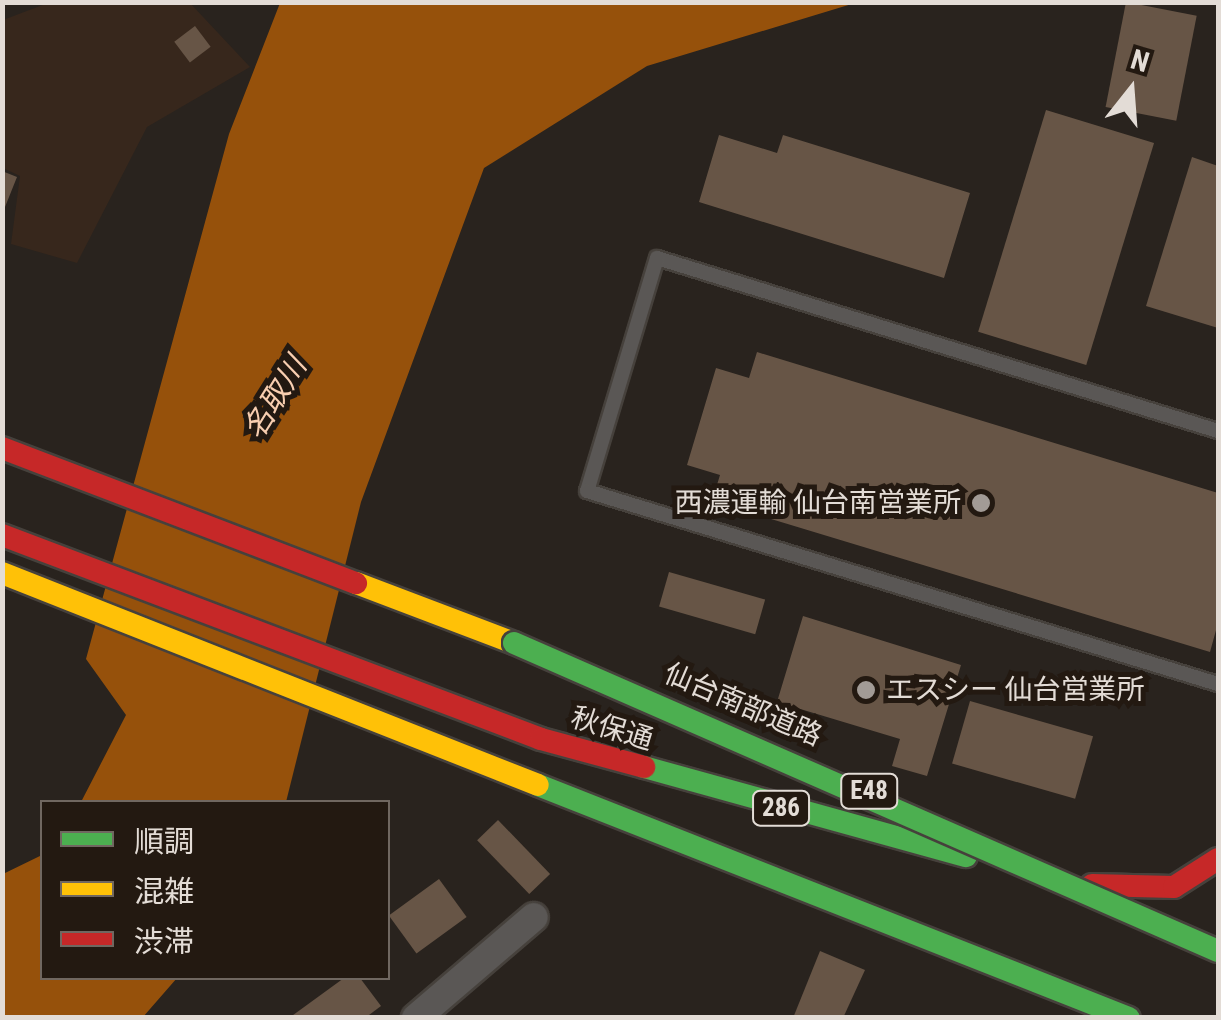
<!DOCTYPE html>
<meta charset="utf-8">
<style>
body{margin:0}
#map{position:relative;width:1221px;height:1020px;overflow:hidden;background:#29231e;font-family:"Roboto Condensed","Noto Sans JP",sans-serif}
div>[style]{position:absolute}
.built>*{inset:0;background:#37271c}
.water>*{inset:0;background:#96510b}
.building>*{inset:0;background:#675546;transform-origin:0 0}
.roads{filter:drop-shadow(2px 0 #46413c) drop-shadow(-2px 0 #46413c) drop-shadow(0 2px #46413c) drop-shadow(0 -2px #46413c)}
.lane>*{height:14px;margin:-7px;padding:0 7px;transform-origin:7px;border-radius:7px;background:#5a5755}
.street>*{height:28px;margin:-14px;padding:0 14px;transform-origin:14px;border-radius:14px;background:#5a5755}
.fast>*{height:22px;margin:-11px;padding:0 11px;transform-origin:11px;border-radius:11px;background:#4caf50}
.slow>*{height:22px;margin:-11px;padding:0 11px;transform-origin:11px;border-radius:11px;background:#ffc107}
.jam>*{height:22px;margin:-11px;padding:0 11px;transform-origin:11px;border-radius:11px;background:#c62828}
.bridges{filter:drop-shadow(2px 0 #46413c) drop-shadow(-2px 0 #46413c) drop-shadow(0 2px #46413c) drop-shadow(0 -2px #46413c)}
.fast-bridge>*{height:22px;margin:-11px;padding:0 11px;transform-origin:11px;border-radius:11px;background:#4caf50}
.dots>*{width:28px;height:28px;translate:-50% -50%;box-sizing:border-box;border:5px solid #231911;border-radius:50%}
span{translate:-50% -50%;white-space:nowrap;text-align:center;line-height:1.15;-webkit-text-stroke:10px #231911;paint-order:stroke}
.shield-label span{padding:2px 8px;background:#231911;border:2px solid;border-radius:8px;-webkit-text-stroke-width:0}
.shield-label{font-size:25px;color:#e3dcd6;font-weight:700}
.poi-label{font-size:28px;color:#e3dcd6}
.right{translate:-100% -50%;text-align:right}
.left{translate:0 -50%;text-align:left}
.street-label{font-size:28px;color:#e3dcd6}
.water-label{font-size:30px;color:#f8ceb0;font-style:italic}
.frame{position:absolute;inset:0;border:5px solid #e3dcd6;pointer-events:none}
.legend{position:absolute;left:40px;top:800px;width:350px;height:180px;box-sizing:border-box;background:#231911;border:2px solid #706760;margin:0;padding:12px 18px;list-style:none;font-size:30px;color:#e3dcd6}
.legend li{display:flex;align-items:center;gap:20px;height:50px}
.legend b{width:50px;border:2px solid #706760}
.north{position:absolute;left:1081px;top:40px;width:100px;height:100px;-webkit-text-stroke:8px #231911;paint-order:stroke;rotate:17deg;font-size:28px;font-weight:700;line-height:40px;text-align:center;color:#e3dcd6}
.north::after{content:'';display:block;margin:auto;width:35px;height:45px;background:#e3dcd6;clip-path:polygon(50% 0,100% 100%,50% 72%,0 100%)}
</style>
<div id="map">
<div class="built">
<div style="clip-path:polygon(48px 3px,190px 3px,250px 67px,147px 127px,77px 263px,11px 244px,20px 176px,3px 168px,3px 20px)"></div>
</div>
<div class="water">
<div style="clip-path:polygon(280px 3px,855px 3px,647px 66px,484px 168px,361px 502px,286px 802px,81px 802px,126px 715px,86px 659px,229px 134px)"></div>
<div style="clip-path:polygon(42px 855px,42px 978px,177px 978px,143px 1017px,3px 1017px,3px 874px)"></div>
</div>
<div class="building">
<div style="left:1126px;top:2px;width:72px;height:107px;rotate:11deg"></div>
<div style="left:195px;top:26px;width:26px;height:26px;rotate:53deg"></div>
<div style="left:1046px;top:110px;width:113px;height:232px;rotate:17deg"></div>
<div style="clip-path:polygon(719px 135px,777px 153px,783px 135px,970px 193px,944px 278px,699px 202px)"></div>
<div style="clip-path:polygon(1192px 157px,1218px 166px,1218px 328px,1146px 306px)"></div>
<div style="clip-path:polygon(2px 171px,17px 177px,3px 212px,2px 211px)"></div>
<div style="clip-path:polygon(757px 352px,1218px 493px,1218px 623px,1210px 652px,712px 501px,720px 475px,687px 465px,716px 368px,749px 378px)"></div>
<div style="left:669px;top:572px;width:100px;height:36px;rotate:16deg"></div>
<div style="clip-path:polygon(803px 616px,961px 665px,927px 776px,892px 766px,900px 739px,777px 702px)"></div>
<div style="left:970px;top:701px;width:128px;height:65px;rotate:16deg"></div>
<div style="left:498px;top:820px;width:75px;height:29px;rotate:46deg"></div>
<div style="left:439px;top:879px;width:47px;height:62px;rotate:54deg"></div>
<div style="clip-path:polygon(820px 951px,865px 970px,843px 1018px,793px 1018px)"></div>
<div style="clip-path:polygon(344px 978px,360px 978px,381px 1006px,365px 1018px,289px 1018px)"></div>
</div>
<div class="roads">
<div class="lane">
<div style="left:1218px;top:431px;width:587px;rotate:-162.86deg"></div>
<div style="left:657px;top:258px;width:243px;rotate:106.7deg"></div>
<div style="left:587px;top:491px;width:660px;rotate:17.01deg"></div>
</div>
<div class="street">
<div style="left:416px;top:1018px;width:155px;rotate:-40.6deg"></div>
</div>
<div class="fast">
<div style="left:644px;top:767px;width:334px;rotate:15.5deg"></div>
<div style="left:538px;top:785px;width:635px;rotate:21.52deg"></div>
</div>
<div class="slow">
<div style="left:2px;top:573px;width:576px;rotate:21.58deg"></div>
<div style="left:356px;top:583px;width:169px;rotate:20.8deg"></div>
</div>
<div class="jam">
<div style="left:2px;top:448px;width:379px;rotate:20.9deg"></div>
<div style="left:2px;top:535px;width:576px;rotate:20.73deg"></div>
<div style="left:541px;top:739px;width:107px;rotate:15.2deg"></div>
<div style="left:1092px;top:885px;width:82px;rotate:1.4deg"></div>
<div style="left:1174px;top:887px;width:52px;rotate:-32.5deg"></div>
</div>
</div>
<div class="bridges">
<div class="fast-bridge">
<div style="left:514px;top:643px;width:768px;rotate:23.63deg"></div>
</div>
</div>
<div class="dots">
<div style="left:981px;top:503px;background:#a29b96"></div>
<div style="left:866px;top:690px;background:#a29b96"></div>
</div>
<div class="shield-label">
<span style="left:869px;top:791px">E48</span>
<span style="left:781px;top:808px">286</span>
</div>
<div class="poi-label">
<span class="right" style="left:961px;top:503px">西濃運輸 仙台南営業所</span>
<span class="left" style="left:886px;top:690px">エスシー 仙台営業所</span>
</div>
<div class="street-label">
<span style="left:743px;top:705px;rotate:23deg">仙台南部道路</span>
<span style="left:612px;top:729px;rotate:17deg">秋保通</span>
</div>
<div class="water-label">
<span style="left:275px;top:398px;rotate:-58deg">名取川</span>
</div>
<div class="frame"></div>
<ul class="legend">
<li><b style="height:12px;background:#4caf50"></b>順調</li>
<li><b style="height:12px;background:#ffc107"></b>混雑</li>
<li><b style="height:12px;background:#c62828"></b>渋滞</li>
</ul>
<div class="north">N</div>
</div>
